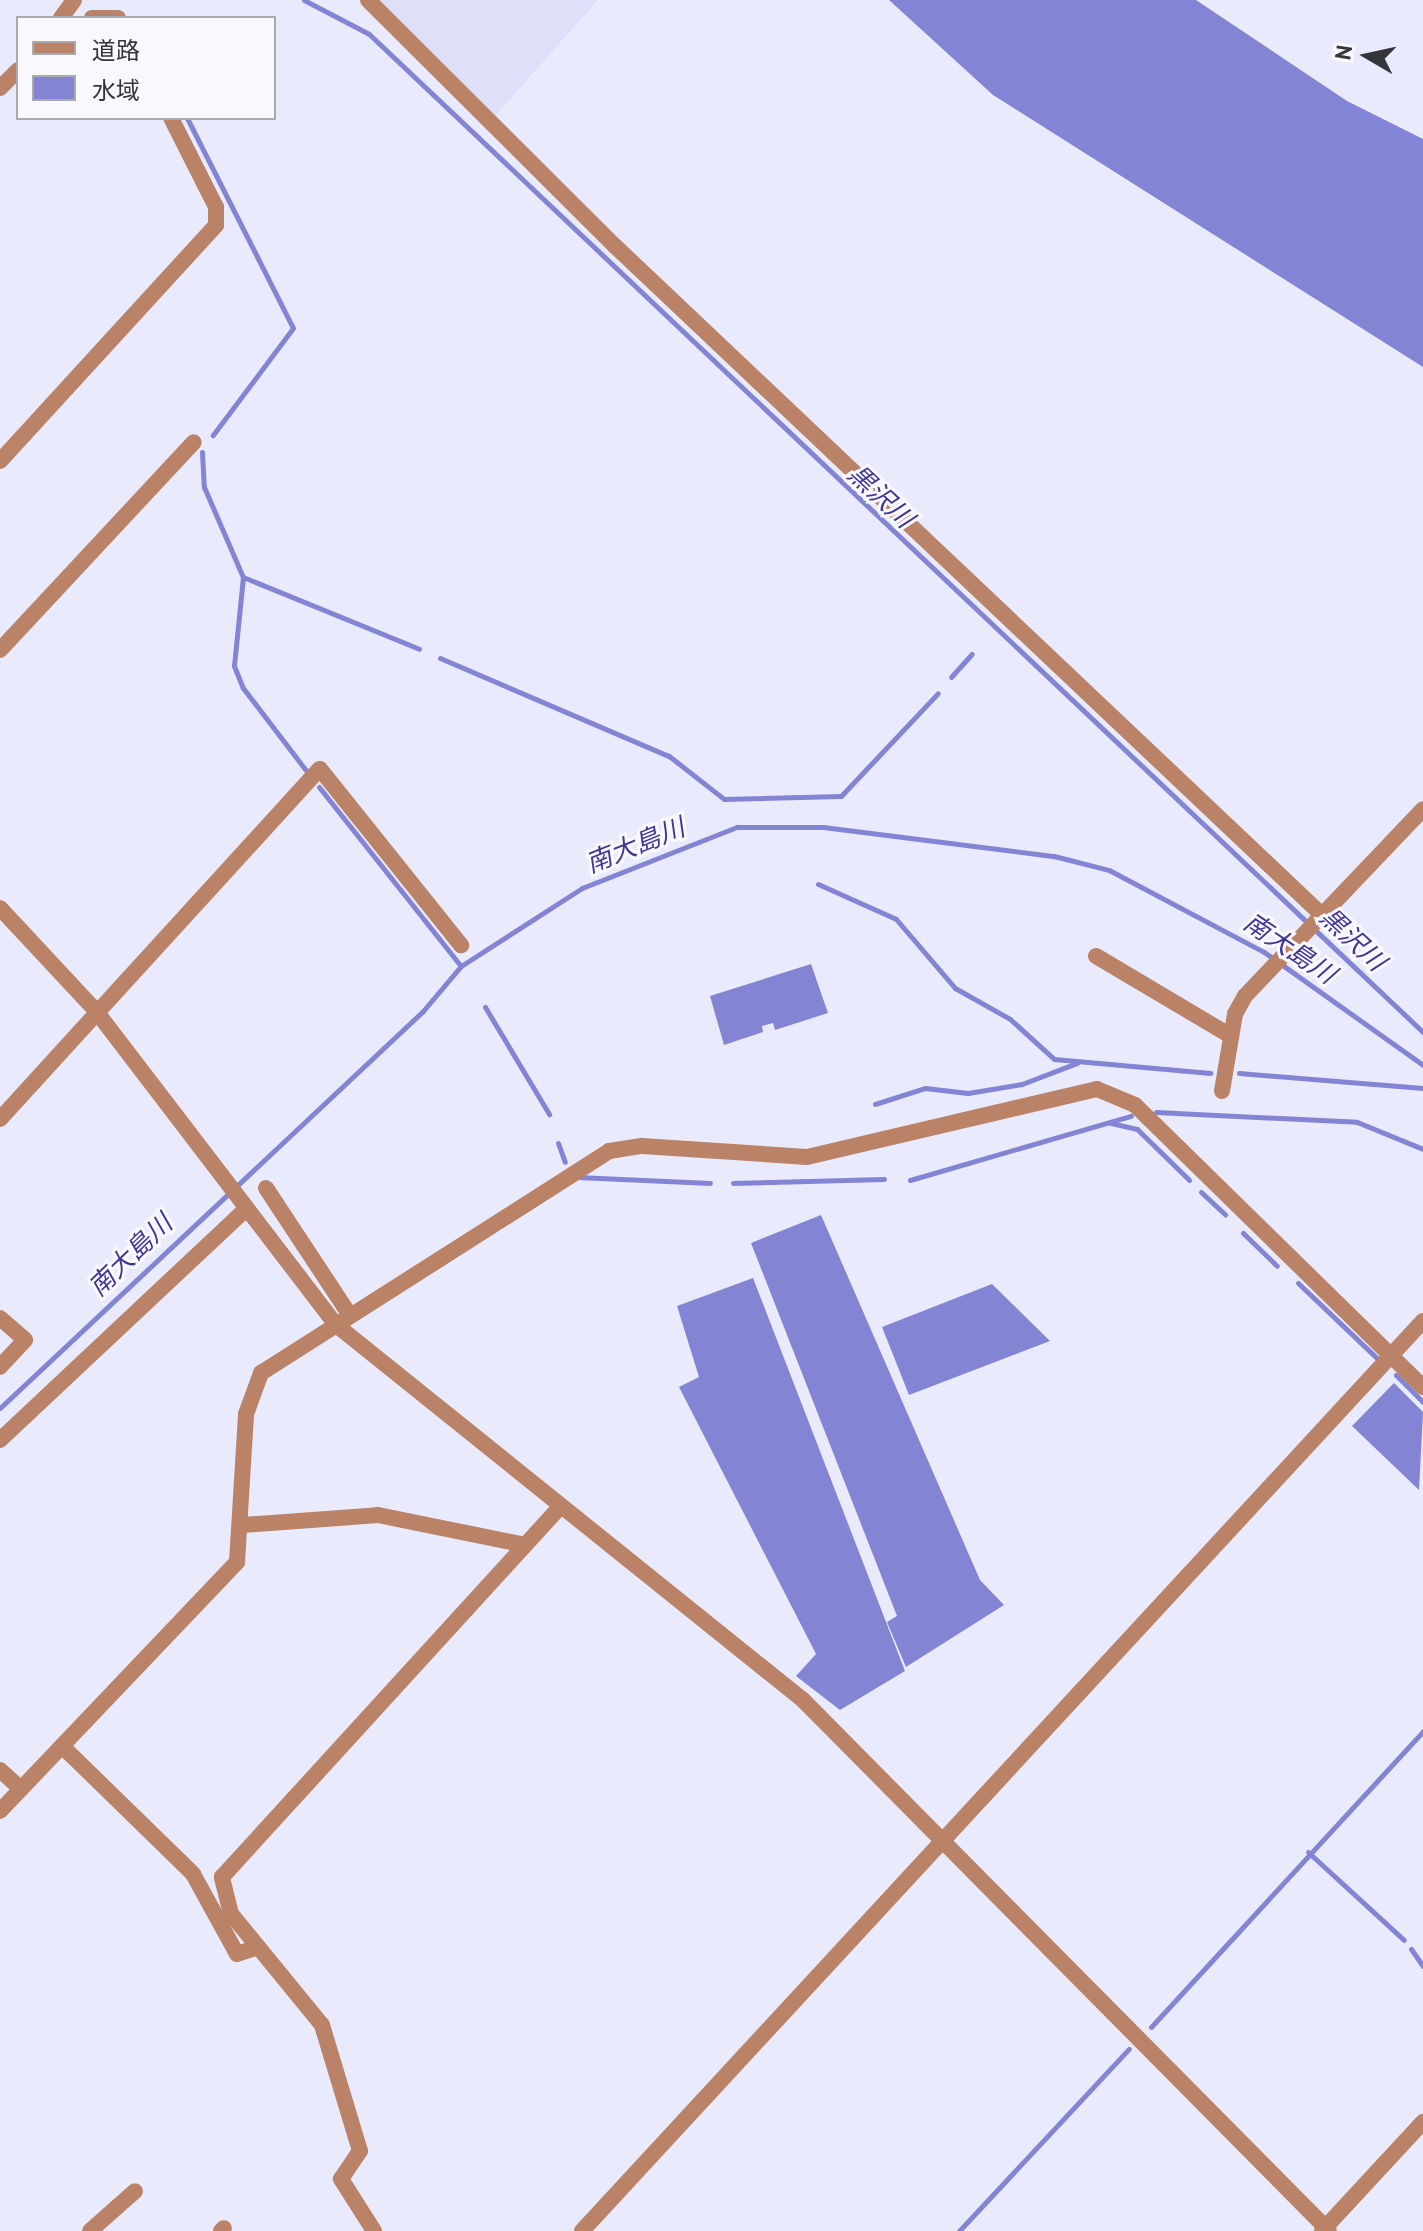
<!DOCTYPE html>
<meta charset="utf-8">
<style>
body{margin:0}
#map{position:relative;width:1423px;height:2231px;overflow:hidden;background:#e9ebfd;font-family:"PT Sans","Noto Sans JP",sans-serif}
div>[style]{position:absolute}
.built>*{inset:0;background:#dee0f9}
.water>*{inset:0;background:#8484d4}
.stream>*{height:5px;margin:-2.5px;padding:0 2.5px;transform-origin:2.5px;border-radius:2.5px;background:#8484d4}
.minor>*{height:16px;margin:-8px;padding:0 8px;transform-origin:8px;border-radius:8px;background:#ba8266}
.tertiary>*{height:16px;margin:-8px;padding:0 8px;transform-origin:8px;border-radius:8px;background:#ba8266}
span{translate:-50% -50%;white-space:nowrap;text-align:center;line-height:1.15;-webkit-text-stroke:6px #f9f9fd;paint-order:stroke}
.water-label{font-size:26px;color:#413694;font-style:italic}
.legend{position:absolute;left:16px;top:16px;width:260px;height:104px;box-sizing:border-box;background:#f9f9fd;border:2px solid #aaaaaf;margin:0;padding:10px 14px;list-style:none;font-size:24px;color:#34343b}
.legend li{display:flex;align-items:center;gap:16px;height:40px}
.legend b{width:40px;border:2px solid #aaaaaf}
.north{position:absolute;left:1327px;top:16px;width:80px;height:80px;-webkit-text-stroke:6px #f9f9fd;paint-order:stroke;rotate:279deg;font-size:22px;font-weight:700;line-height:32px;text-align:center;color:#34343b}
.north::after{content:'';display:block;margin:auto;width:28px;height:36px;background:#34343b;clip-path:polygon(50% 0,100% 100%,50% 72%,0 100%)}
</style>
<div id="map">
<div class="built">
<div style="clip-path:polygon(369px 0,598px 0,495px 116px)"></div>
</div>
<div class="water">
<div style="clip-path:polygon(889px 0,1196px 0,1347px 101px,1423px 139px,1423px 367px,993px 95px)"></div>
<div style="clip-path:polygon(811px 964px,828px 1013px,775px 1030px,773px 1023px,762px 1026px,763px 1032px,724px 1045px,710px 996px)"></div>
<div style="clip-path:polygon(821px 1215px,980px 1580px,1004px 1605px,906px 1667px,887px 1622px,897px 1616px,751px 1243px)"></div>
<div style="clip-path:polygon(753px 1278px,905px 1671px,840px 1710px,796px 1676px,816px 1654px,679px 1387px,699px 1377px,677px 1306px)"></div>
<div style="clip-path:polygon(992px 1284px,1050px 1341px,909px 1395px,882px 1327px)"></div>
<div style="clip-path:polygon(1394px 1383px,1423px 1412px,1419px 1490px,1352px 1426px)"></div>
</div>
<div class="stream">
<div style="left:304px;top:0;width:73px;rotate:27.6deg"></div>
<div style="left:369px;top:34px;width:1452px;rotate:43.44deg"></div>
<div style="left:187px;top:118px;width:235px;rotate:63.2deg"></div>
<div style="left:293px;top:328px;width:134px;rotate:126.8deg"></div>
<div style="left:202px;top:452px;width:35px;rotate:87deg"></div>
<div style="left:204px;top:487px;width:98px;rotate:66.6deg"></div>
<div style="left:243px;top:577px;width:89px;rotate:95.8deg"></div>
<div style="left:234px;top:666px;width:24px;rotate:68deg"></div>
<div style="left:243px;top:688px;width:107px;rotate:52.6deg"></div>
<div style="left:243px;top:577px;width:190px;rotate:22.2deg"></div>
<div style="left:440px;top:658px;width:249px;rotate:23.2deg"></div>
<div style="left:669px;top:756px;width:70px;rotate:38deg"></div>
<div style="left:724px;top:799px;width:117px;rotate:-1.5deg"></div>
<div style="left:841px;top:796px;width:141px;rotate:-46.7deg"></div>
<div style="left:951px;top:677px;width:31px;rotate:-48deg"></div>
<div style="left:319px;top:787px;width:228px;rotate:51.6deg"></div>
<div style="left:818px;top:884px;width:85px;rotate:24.2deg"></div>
<div style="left:896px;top:919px;width:91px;rotate:49.5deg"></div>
<div style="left:955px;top:988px;width:63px;rotate:29.4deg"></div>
<div style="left:1010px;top:1019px;width:59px;rotate:42.3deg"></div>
<div style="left:1054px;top:1059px;width:157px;rotate:5.1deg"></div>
<div style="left:485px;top:1007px;width:125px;rotate:59.1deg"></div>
<div style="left:1239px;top:1073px;width:185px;rotate:4.7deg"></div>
<div style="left:875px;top:1104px;width:52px;rotate:-17.7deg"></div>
<div style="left:925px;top:1088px;width:43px;rotate:6.6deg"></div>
<div style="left:968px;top:1093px;width:55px;rotate:-9.5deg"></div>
<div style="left:1022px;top:1084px;width:59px;rotate:-20.9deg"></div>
<div style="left:1156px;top:1112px;width:201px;rotate:2.8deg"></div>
<div style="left:1357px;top:1122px;width:71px;rotate:22.2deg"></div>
<div style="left:1111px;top:1123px;width:27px;rotate:13deg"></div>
<div style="left:1137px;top:1129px;width:73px;rotate:44.4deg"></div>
<div style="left:558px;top:1143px;width:20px;rotate:70deg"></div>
<div style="left:577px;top:1177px;width:133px;rotate:2.6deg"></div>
<div style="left:910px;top:1180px;width:230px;rotate:-16.2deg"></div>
<div style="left:733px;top:1183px;width:151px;rotate:-1.5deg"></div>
<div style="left:1201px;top:1192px;width:33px;rotate:43deg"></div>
<div style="left:1243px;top:1233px;width:47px;rotate:44.1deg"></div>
<div style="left:1298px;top:1283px;width:113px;rotate:43.6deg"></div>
<div style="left:1396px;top:1375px;width:38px;rotate:45deg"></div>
<div style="left:0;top:1408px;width:580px;rotate:-43.18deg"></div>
<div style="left:423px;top:1011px;width:59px;rotate:-49.8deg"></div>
<div style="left:461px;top:966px;width:144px;rotate:-32.8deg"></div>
<div style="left:582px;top:888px;width:167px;rotate:-21.5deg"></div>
<div style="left:737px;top:827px;width:86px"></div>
<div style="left:823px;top:827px;width:233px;rotate:7.2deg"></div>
<div style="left:1054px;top:856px;width:57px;rotate:14.3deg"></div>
<div style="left:1109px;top:870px;width:175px;rotate:27.9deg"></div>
<div style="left:1264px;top:952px;width:195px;rotate:35.4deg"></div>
<div style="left:1308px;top:1852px;width:130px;rotate:42.5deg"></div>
<div style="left:1411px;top:1949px;width:21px;rotate:55deg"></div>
<div style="left:1151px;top:2027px;width:402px;rotate:-47.4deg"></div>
<div style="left:959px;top:2231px;width:249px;rotate:-47deg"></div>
</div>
<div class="minor">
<div style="left:92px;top:18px;width:26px"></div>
<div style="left:615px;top:246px;width:973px;rotate:43.42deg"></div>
<div style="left:0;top:461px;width:320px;rotate:-47.5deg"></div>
<div style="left:216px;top:225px;width:18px;rotate:-90deg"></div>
<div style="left:216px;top:207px;width:100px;rotate:-116.8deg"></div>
<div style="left:0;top:650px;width:284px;rotate:-47deg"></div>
<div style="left:1096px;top:956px;width:157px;rotate:30.7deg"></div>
<div style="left:1222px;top:1091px;width:78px;rotate:-80.4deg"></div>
<div style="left:1235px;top:1014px;width:21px;rotate:-61deg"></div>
<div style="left:1245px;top:996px;width:258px;rotate:-46.4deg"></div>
<div style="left:0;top:1119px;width:474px;rotate:-47.6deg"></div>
<div style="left:320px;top:769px;width:226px;rotate:51.3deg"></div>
<div style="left:266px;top:1188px;width:151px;rotate:56.6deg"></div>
<div style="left:0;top:1318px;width:33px;rotate:41deg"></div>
<div style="left:25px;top:1340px;width:37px;rotate:133deg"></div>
<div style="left:0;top:1440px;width:337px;rotate:-43.2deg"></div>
<div style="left:243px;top:1525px;width:135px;rotate:-4.2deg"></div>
<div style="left:378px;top:1515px;width:150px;rotate:11.5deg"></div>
<div style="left:62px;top:1746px;width:183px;rotate:44.3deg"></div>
<div style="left:193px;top:1874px;width:91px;rotate:61.2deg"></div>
<div style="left:237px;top:1954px;width:22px;rotate:-18deg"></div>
<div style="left:0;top:1770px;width:28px;rotate:42deg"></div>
<div style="left:0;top:1811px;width:344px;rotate:-46.4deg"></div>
<div style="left:237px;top:1562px;width:148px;rotate:-86.5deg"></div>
<div style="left:246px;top:1414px;width:44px;rotate:-69.9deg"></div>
<div style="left:261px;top:1373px;width:413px;rotate:-32.5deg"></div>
<div style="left:609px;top:1151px;width:33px;rotate:-9deg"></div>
<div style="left:642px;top:1146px;width:165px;rotate:3.8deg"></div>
<div style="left:807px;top:1157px;width:298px;rotate:-13.2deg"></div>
<div style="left:1097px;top:1089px;width:41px;rotate:22.8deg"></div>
<div style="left:1135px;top:1105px;width:403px;rotate:44.4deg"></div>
<div style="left:90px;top:2231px;width:60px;rotate:-41.6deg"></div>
<div style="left:221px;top:2231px;width:4px;rotate:-45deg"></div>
<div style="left:374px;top:2231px;width:62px;rotate:-122.4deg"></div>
<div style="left:341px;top:2179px;width:34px;rotate:-56deg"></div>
<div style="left:360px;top:2151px;width:132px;rotate:-106.8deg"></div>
<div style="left:322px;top:2025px;width:144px;rotate:-129.3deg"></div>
<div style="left:231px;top:1914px;width:38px;rotate:-104deg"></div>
<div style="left:222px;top:1877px;width:501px;rotate:-47.59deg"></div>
<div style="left:582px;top:2231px;width:1239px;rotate:-47.26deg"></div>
<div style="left:1322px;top:2231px;width:149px;rotate:-47.2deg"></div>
</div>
<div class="tertiary">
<div style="left:368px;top:0;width:349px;rotate:44.9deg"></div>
<div style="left:61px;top:18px;width:22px;rotate:-54deg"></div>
<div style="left:0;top:88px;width:25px;rotate:-45deg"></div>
<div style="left:0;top:908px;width:141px;rotate:47deg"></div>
<div style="left:96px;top:1011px;width:394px;rotate:52.6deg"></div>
<div style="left:335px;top:1324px;width:600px;rotate:38.78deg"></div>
<div style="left:803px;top:1700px;width:747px;rotate:45.27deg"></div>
</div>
<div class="water-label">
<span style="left:881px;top:496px;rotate:43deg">黒沢川</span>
<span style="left:635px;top:845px;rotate:-22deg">南大島川</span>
<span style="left:1353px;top:939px;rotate:43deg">黒沢川</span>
<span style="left:1290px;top:948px;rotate:34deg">南大島川</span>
<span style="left:130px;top:1255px;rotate:-44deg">南大島川</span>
</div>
<ul class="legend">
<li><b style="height:10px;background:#ba8266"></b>道路</li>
<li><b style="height:22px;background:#8484d4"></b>水域</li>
</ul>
<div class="north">N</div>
</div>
